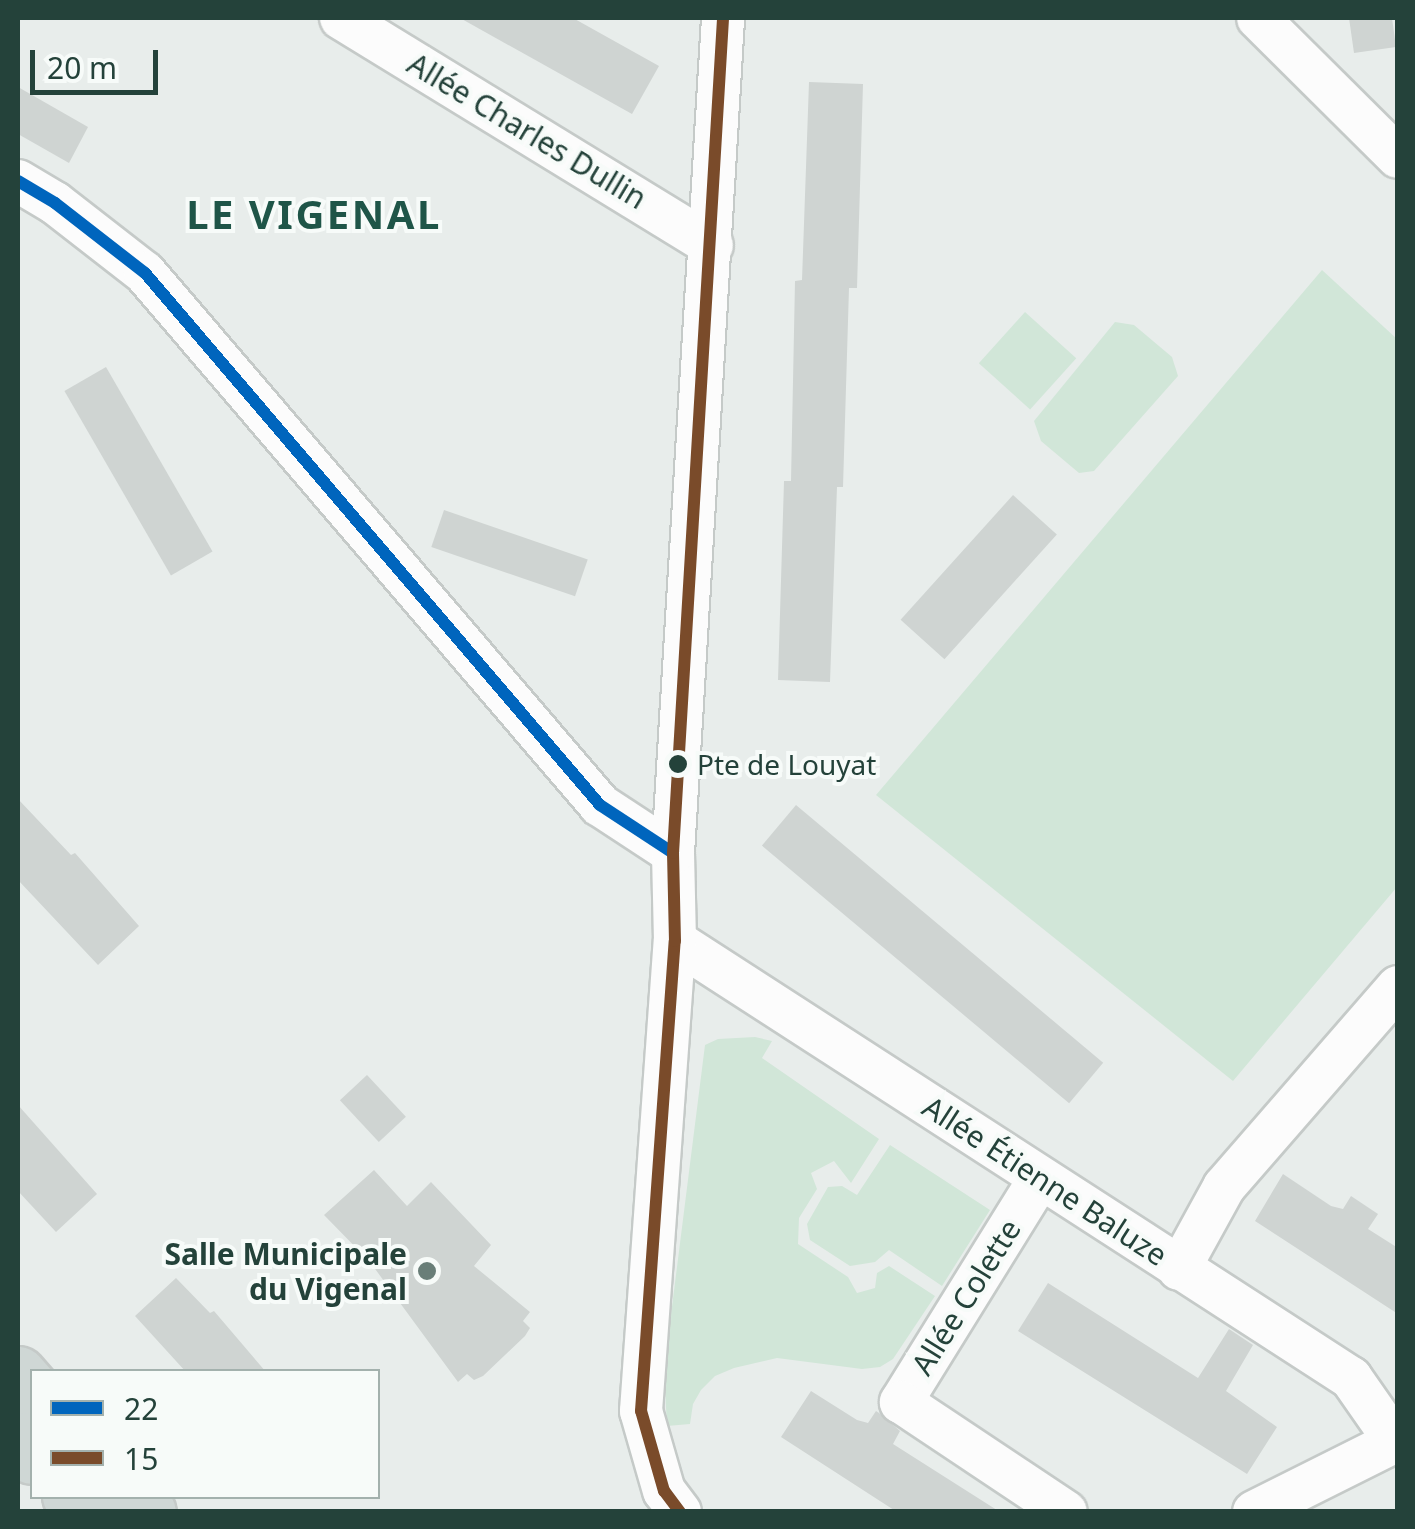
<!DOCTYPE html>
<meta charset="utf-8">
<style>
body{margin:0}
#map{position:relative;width:1415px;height:1529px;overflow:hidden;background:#e8edeb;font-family:"Noto Sans",sans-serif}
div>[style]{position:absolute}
.green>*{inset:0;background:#d1e6d8;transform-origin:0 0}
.building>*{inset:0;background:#cfd4d2;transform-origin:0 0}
.roads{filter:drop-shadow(2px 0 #c5cac8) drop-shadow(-2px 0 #c5cac8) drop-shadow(0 2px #c5cac8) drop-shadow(0 -2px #c5cac8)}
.street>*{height:42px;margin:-21px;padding:0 21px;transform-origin:21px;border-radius:21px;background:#fcfcfc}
.primary>*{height:55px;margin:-27.5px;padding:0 27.5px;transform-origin:27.5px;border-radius:27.5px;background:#cfd7d5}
.bus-1>*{height:12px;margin:-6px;padding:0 6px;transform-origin:6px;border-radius:6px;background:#0065bd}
.bus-2>*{height:12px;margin:-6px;padding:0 6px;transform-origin:6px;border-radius:6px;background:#7a4b2a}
.dots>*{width:28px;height:28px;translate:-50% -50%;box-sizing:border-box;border:5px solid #f7fbf9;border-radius:50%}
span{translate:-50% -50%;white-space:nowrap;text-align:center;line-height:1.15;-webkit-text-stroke:8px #f7fbf9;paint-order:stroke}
.bus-label{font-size:28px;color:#24423a}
.left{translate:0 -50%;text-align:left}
.street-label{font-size:30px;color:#24423a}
.poi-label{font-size:30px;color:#24423a;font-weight:700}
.right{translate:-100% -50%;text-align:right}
.district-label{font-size:40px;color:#1f5548;font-weight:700;letter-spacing:2.5px}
.frame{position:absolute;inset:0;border:20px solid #24423a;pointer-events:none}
.legend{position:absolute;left:30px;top:1369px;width:350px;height:130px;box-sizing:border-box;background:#f7fbf9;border:2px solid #a3b1ad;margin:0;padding:12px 18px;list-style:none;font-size:30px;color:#24423a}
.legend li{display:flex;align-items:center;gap:20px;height:50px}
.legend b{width:50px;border:2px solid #a3b1ad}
.scale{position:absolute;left:30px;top:50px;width:128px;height:45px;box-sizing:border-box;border:5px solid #24423a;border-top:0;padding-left:12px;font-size:30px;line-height:35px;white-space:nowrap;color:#24423a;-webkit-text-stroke:8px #f7fbf9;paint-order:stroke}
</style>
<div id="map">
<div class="green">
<div style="clip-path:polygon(1322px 270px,1397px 339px,1397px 887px,1233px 1081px,876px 795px)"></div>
<div style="left:1025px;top:312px;width:69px;height:69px;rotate:42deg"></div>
<div style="clip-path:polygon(1115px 322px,1134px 325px,1172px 357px,1178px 376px,1094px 471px,1079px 473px,1041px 441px,1034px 421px)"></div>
<div style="clip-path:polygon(755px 1037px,772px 1041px,762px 1058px,879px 1139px,851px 1183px,834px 1161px,811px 1173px,817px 1189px,799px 1218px,798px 1244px,848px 1277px,857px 1293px,875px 1288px,877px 1273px,889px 1266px,935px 1296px,893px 1359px,880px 1367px,862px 1369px,777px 1358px,734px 1368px,715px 1376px,701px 1390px,693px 1404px,690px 1424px,667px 1426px,664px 1370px,705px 1045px,718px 1039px)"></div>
<div style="clip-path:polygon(890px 1145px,990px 1210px,942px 1286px,889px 1250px,875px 1262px,850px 1266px,810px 1240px,807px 1224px,828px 1187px,842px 1186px,857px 1195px)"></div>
</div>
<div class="building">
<div style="clip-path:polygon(460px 18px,573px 18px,659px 66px,632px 114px)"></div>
<div style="clip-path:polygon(1349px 18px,1392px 18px,1396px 47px,1354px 53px)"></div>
<div style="clip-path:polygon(809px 82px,863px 84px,857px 288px,849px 288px,843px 487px,837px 487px,830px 682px,778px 680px,784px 481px,791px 481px,795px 281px,802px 280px)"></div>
<div style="clip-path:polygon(18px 87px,88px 127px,69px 163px,18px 134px)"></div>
<div style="left:106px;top:367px;width:213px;height:48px;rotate:60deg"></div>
<div style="left:1013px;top:495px;width:59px;height:168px;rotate:42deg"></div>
<div style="left:444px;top:510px;width:152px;height:39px;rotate:19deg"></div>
<div style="clip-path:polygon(18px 799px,71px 855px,75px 853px,139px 926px,98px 965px,18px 880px)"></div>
<div style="left:796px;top:805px;width:401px;height:53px;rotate:40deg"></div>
<div style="left:367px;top:1075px;width:57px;height:37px;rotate:47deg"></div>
<div style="clip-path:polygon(18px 1105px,97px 1194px,56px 1232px,18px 1191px)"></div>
<div style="clip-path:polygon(374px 1170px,407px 1206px,431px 1182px,491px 1245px,474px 1266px,530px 1312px,523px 1321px,530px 1328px,525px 1336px,483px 1376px,474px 1380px,467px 1374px,458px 1382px,370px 1262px,324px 1215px)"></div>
<div style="clip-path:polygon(1283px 1174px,1331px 1206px,1343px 1209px,1351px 1196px,1378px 1214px,1368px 1229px,1398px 1248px,1398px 1314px,1255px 1221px)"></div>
<div style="clip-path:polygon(176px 1278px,210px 1313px,214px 1311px,266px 1372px,186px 1372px,135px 1316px)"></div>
<div style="clip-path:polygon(1048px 1283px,1198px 1378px,1229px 1329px,1253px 1345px,1226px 1391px,1277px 1427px,1247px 1474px,1018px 1331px)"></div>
<div style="clip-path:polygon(811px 1391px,857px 1420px,868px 1423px,876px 1411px,879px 1413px,900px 1431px,893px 1444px,1000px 1512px,897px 1512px,781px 1437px)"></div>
</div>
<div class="roads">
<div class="street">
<div style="left:341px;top:18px;width:435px;rotate:31.5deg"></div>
<div style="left:1258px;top:18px;width:197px;rotate:44.8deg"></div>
<div style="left:18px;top:181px;width:43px;rotate:30.7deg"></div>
<div style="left:55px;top:203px;width:114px;rotate:37.9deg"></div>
<div style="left:145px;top:273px;width:700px;rotate:49.46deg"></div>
<div style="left:600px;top:805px;width:87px;rotate:33.3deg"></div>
<div style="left:675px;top:941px;width:805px;rotate:32.88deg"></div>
<div style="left:1351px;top:1378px;width:77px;rotate:55.1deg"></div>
<div style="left:1040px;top:1178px;width:264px;rotate:121.8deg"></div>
<div style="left:901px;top:1402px;width:198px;rotate:33.7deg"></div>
<div style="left:1179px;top:1269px;width:94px;rotate:-61.2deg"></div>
<div style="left:1224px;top:1187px;width:265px;rotate:-49deg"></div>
<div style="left:680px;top:1512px;width:26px;rotate:-127deg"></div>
<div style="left:664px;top:1491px;width:83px;rotate:-106deg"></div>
<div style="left:641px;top:1411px;width:471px;rotate:-85.9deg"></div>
<div style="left:675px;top:941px;width:88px;rotate:-91.3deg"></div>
<div style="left:673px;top:853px;width:836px;rotate:-86.57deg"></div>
<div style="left:1254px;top:1512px;width:161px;rotate:-26.6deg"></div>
</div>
<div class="primary">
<div style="left:18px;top:1374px;width:21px;rotate:49deg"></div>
<div style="left:18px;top:1440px;width:21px;rotate:49deg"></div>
<div style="left:70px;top:1496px;width:21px;rotate:49deg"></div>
<div style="left:134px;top:1496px;width:21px;rotate:49deg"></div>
</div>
</div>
<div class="bus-1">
<div style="left:18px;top:181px;width:43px;rotate:30.7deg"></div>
<div style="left:55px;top:203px;width:114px;rotate:37.9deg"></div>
<div style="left:145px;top:273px;width:700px;rotate:49.46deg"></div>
<div style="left:600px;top:805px;width:87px;rotate:33.3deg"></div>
</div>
<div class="bus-2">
<div style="left:680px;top:1512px;width:26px;rotate:-127deg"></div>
<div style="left:664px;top:1491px;width:83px;rotate:-106deg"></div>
<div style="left:641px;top:1411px;width:471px;rotate:-85.9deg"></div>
<div style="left:675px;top:941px;width:88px;rotate:-91.3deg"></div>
<div style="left:673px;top:853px;width:836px;rotate:-86.57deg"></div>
</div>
<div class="dots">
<div style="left:678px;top:764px;background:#24423a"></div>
<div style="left:427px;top:1271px;background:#697e78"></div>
</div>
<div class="bus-label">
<span class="left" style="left:697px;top:764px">Pte de Louyat</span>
</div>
<div class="street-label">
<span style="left:527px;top:131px;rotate:31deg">Allée Charles Dullin</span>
<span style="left:1045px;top:1181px;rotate:33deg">Allée Étienne Baluze</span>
<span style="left:966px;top:1297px;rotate:-58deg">Allée Colette</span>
</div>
<div class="poi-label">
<span class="right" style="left:407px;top:1271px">Salle Municipale<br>du Vigenal</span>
</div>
<div class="district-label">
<span style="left:314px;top:214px">LE VIGENAL</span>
</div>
<div class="frame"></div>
<ul class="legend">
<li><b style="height:12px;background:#0065bd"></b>22</li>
<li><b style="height:12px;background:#7a4b2a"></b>15</li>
</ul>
<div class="scale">20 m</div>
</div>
